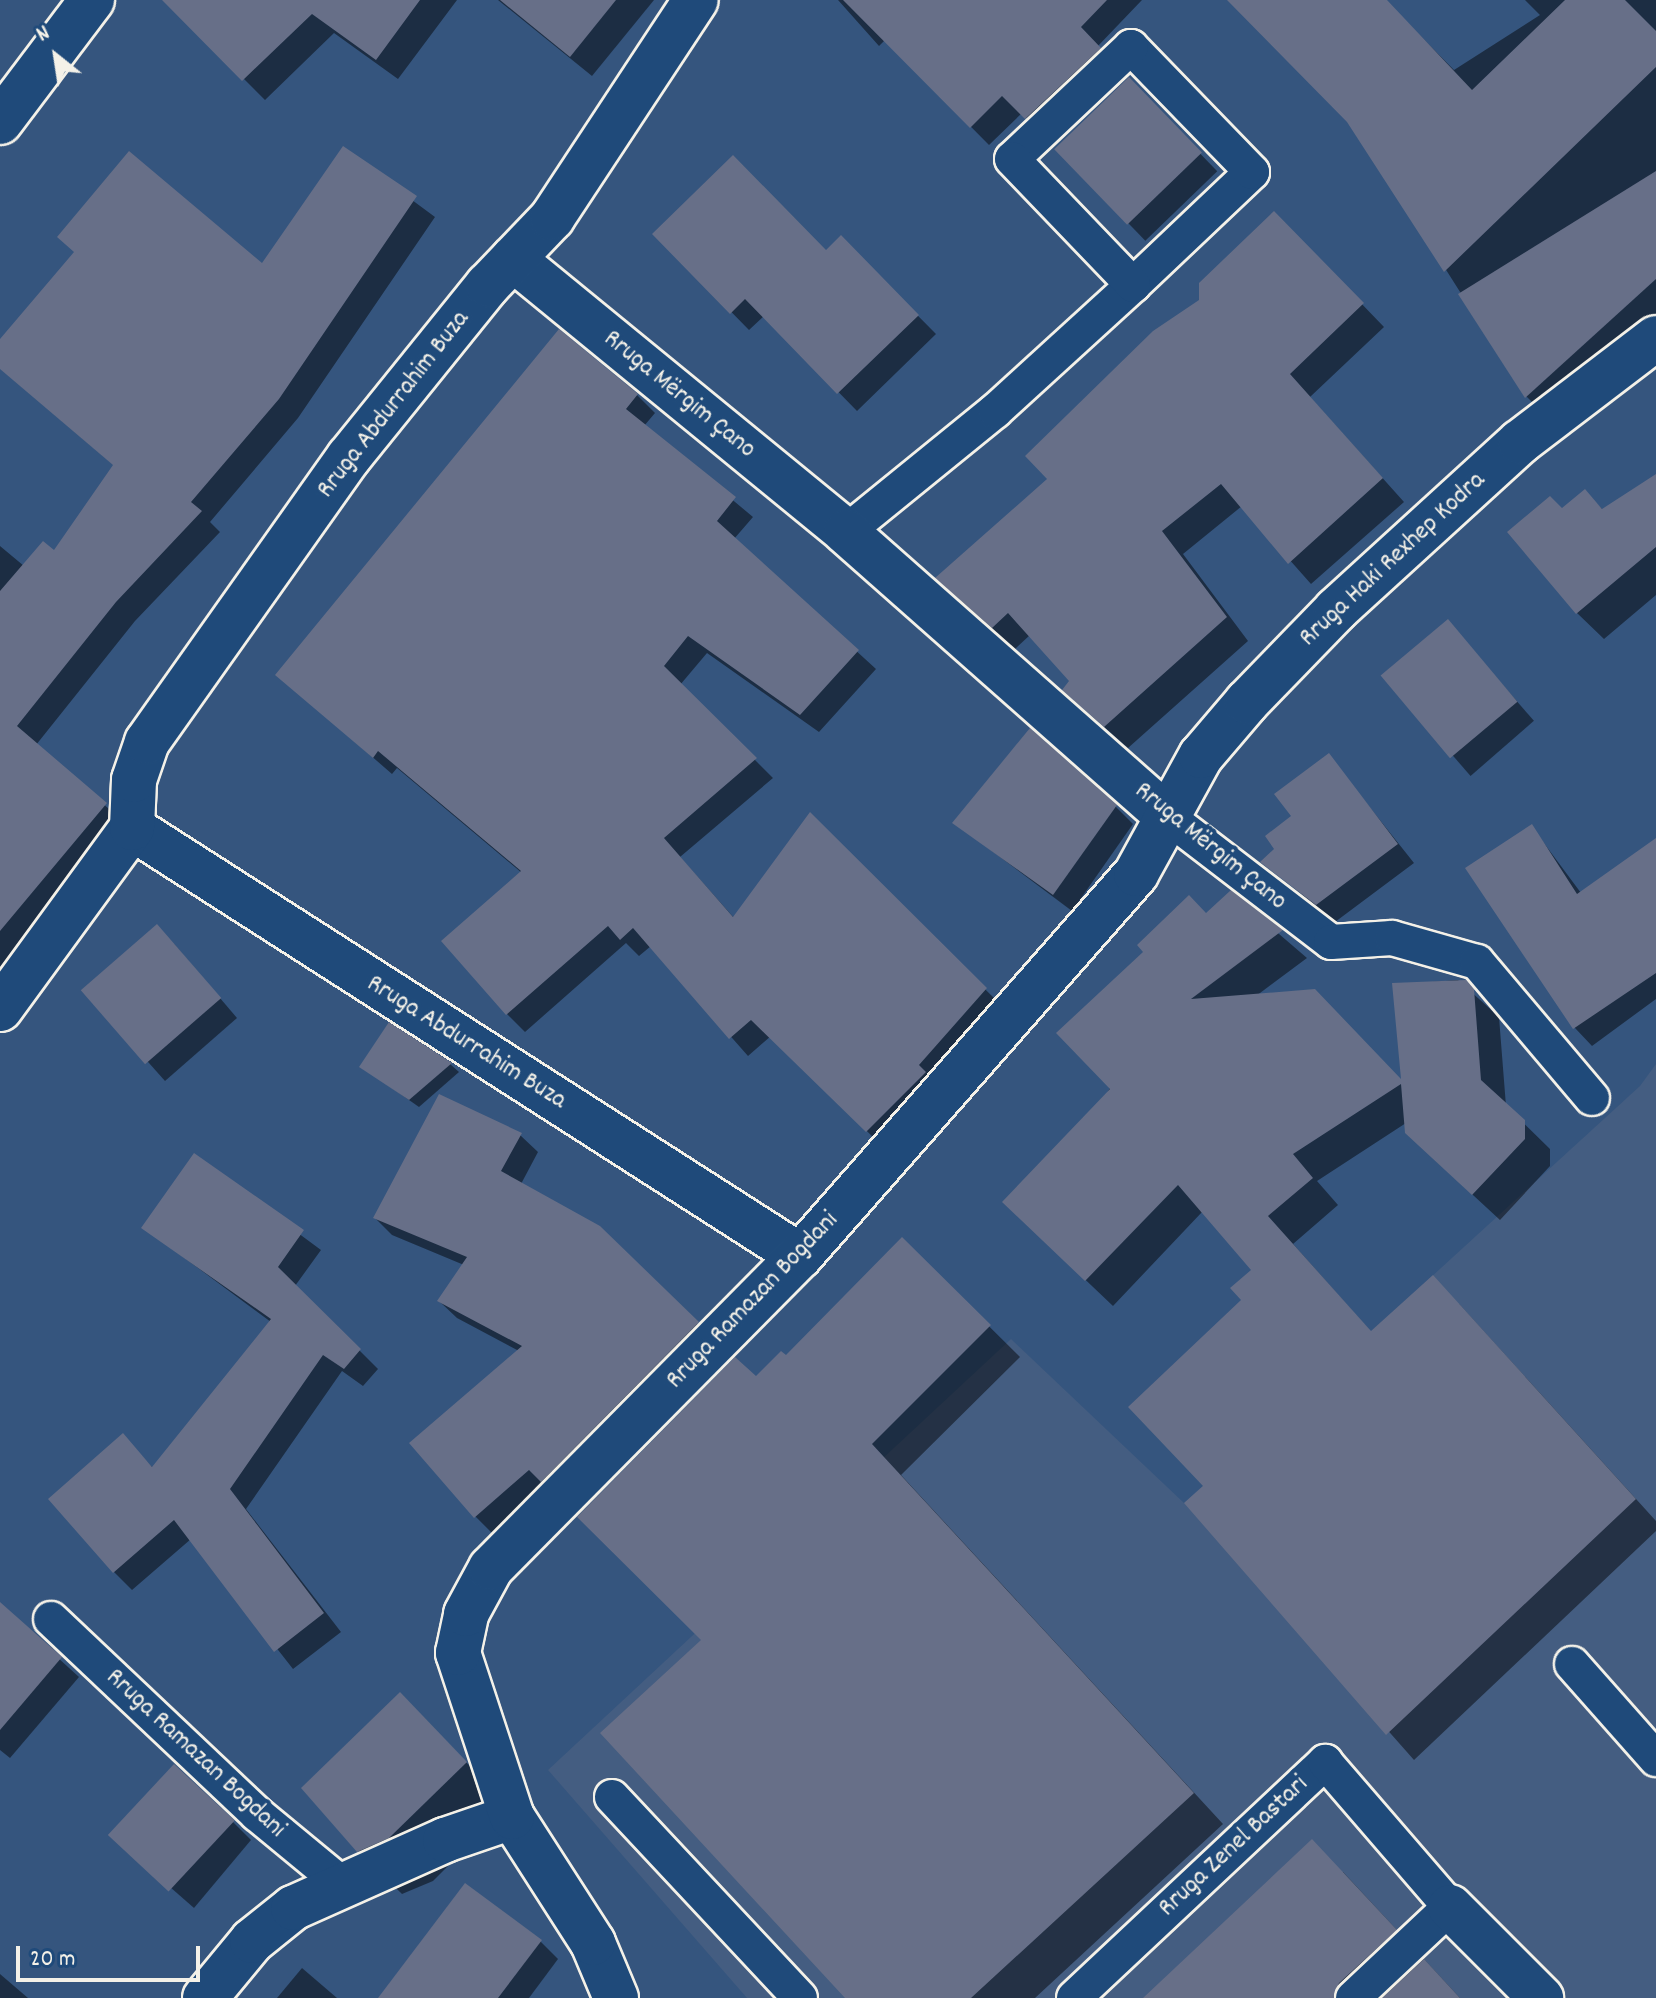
<!DOCTYPE html>
<meta charset="utf-8">
<style>
body{margin:0}
#map{position:relative;width:1656px;height:1998px;overflow:hidden;background:#35557e;font-family:Dekko,sans-serif}
div>[style]{position:absolute}
.built>*{inset:0;background:#445d81}
.shadow>*{inset:0;background:#0007;transform-origin:0 0}
.building>*{inset:0;background:#676f88;transform-origin:0 0}
.roads{filter:drop-shadow(2px 0 #f4f1e8) drop-shadow(-2px 0 #f4f1e8) drop-shadow(0 2px #f4f1e8) drop-shadow(0 -2px #f4f1e8)}
.service>*{height:34px;margin:-17px;padding:0 17px;transform-origin:17px;border-radius:17px;background:#1f4a7a}
.minor>*{height:44px;margin:-22px;padding:0 22px;transform-origin:22px;border-radius:22px;background:#1f4a7a}
span{translate:-50% -50%;white-space:nowrap;text-align:center;line-height:1.15;-webkit-text-stroke:8px #1f4a7a;paint-order:stroke}
.street-label{font-size:26px;color:#f4f1e8}
.north{position:absolute;left:16px;top:16px;width:80px;height:80px;-webkit-text-stroke:6px #1f4a7a;paint-order:stroke;rotate:330deg;font-size:22px;font-weight:700;line-height:32px;text-align:center;color:#f4f1e8}
.north::after{content:'';display:block;margin:auto;width:28px;height:36px;background:#f4f1e8;clip-path:polygon(50% 0,100% 100%,50% 72%,0 100%)}
.scale{position:absolute;left:16px;top:1946px;width:184px;height:36px;box-sizing:border-box;border:4px solid #f4f1e8;border-top:0;padding-left:10px;font-size:24px;line-height:28px;white-space:nowrap;color:#f4f1e8;-webkit-text-stroke:6px #1f4a7a;paint-order:stroke}
</style>
<div id="map">
<div class="built">
<div style="clip-path:polygon(1656px 1064px,1656px 1998px,747px 1998px,548px 1770px,1011px 1339px,1184px 1503px,1640px 1086px)"></div>
</div>
<div class="shadow">
<div style="clip-path:polygon(189px 0,457px 0,398px 79px,334px 33px,265px 100px,177px 12px)"></div>
<div style="clip-path:polygon(498px 0,654px 0,592px 76px)"></div>
<div style="clip-path:polygon(838px 0,1142px 0,1097px 47px,1117px 67px,1044px 136px,1022px 113px,989px 145px,885px 40px,879px 46px)"></div>
<div style="clip-path:polygon(1275px 0,1385px 0,1454px 70px,1540px 15px,1525px 0,1656px 0,1656px 329px,1553px 423px,1526px 396px)"></div>
<div style="left:1129px;top:80px;width:127px;height:100px;rotate:46deg"></div>
<div style="clip-path:polygon(343px 149px,435px 217px,298px 418px,210px 522px,220px 532px,135px 621px,36px 745px,125px 823px,0 995px,0 546px,24px 566px,54px 553px,115px 466px,0 368px,0 342px,263px 266px)"></div>
<div style="clip-path:polygon(1274px 213px,1384px 327px,1310px 397px,1404px 502px,1311px 584px,1242px 506px,1183px 554px,1248px 641px,1128px 748px,1087px 712px,1072px 681px,1030px 635px,1015px 649px,960px 600px,1050px 479px)"></div>
<div style="clip-path:polygon(655px 234px,826px 253px,841px 238px,936px 334px,857px 411px,764px 316px,749px 330px)"></div>
<div style="clip-path:polygon(637px 395px,655px 413px,644px 426px,753px 517px,734px 539px,876px 669px,819px 732px,707px 653px,680px 685px,773px 778px,680px 857px,735px 919px,810px 815px,1003px 1007px,885px 1149px,771px 1036px,748px 1056px,651px 946px,639px 956px,626px 943px,525px 1032px,507px 1014px,522px 873px,397px 768px,392px 774px,278px 675px)"></div>
<div style="clip-path:polygon(1656px 477px,1656px 595px,1604px 639px,1577px 613px,1562px 511px,1585px 492px,1603px 510px)"></div>
<div style="left:1448px;top:622px;width:131px;height:84px;rotate:49deg"></div>
<div style="clip-path:polygon(1329px 756px,1414px 863px,1335px 922px,1263px 862px,1277px 849px)"></div>
<div style="clip-path:polygon(1115px 806px,1133px 824px,1072px 911px,955px 823px)"></div>
<div style="clip-path:polygon(1532px 827px,1581px 893px,1656px 840px,1656px 999px,1592px 1046px,1575px 1028px)"></div>
<div style="clip-path:polygon(1231px 893px,1307px 958px,1256px 996px,1403px 1083px,1394px 985px,1458px 980px,1499px 1017px,1506px 1106px,1550px 1149px,1550px 1166px,1500px 1220px,1434px 1159px,1406px 1123px,1317px 1181px,1338px 1205px,1293px 1244px,1372px 1333px,1459px 1304px,1656px 1521px,1656px 1531px,1414px 1760px,1187px 1503px,1206px 1486px,1254px 1270px,1203px 1211px,1113px 1306px,1031px 1228px,1207px 916px)"></div>
<div style="clip-path:polygon(174px 944px,237px 1018px,165px 1081px,84px 990px)"></div>
<div style="clip-path:polygon(450px 1064px,459px 1072px,419px 1107px,362px 1067px)"></div>
<div style="clip-path:polygon(520px 1135px,538px 1152px,521px 1184px,599px 1228px,715px 1341px,493px 1534px,475px 1516px,519px 1351px,457px 1318px,439px 1301px,464px 1265px,392px 1235px,375px 1218px)"></div>
<div style="clip-path:polygon(194px 1156px,321px 1250px,295px 1286px,378px 1369px,363px 1386px,342px 1371px,246px 1509px,341px 1632px,293px 1669px,191px 1539px,132px 1590px,114px 1572px,123px 1436px,153px 1468px,271px 1322px,144px 1228px)"></div>
<div style="clip-path:polygon(902px 1240px,1020px 1357px,901px 1475px,1223px 1824px,1035px 1998px,847px 1998px,704px 1640px,756px 1379px,786px 1358px)"></div>
<div style="clip-path:polygon(0 1605px,79px 1677px,10px 1758px,0 1750px)"></div>
<div style="clip-path:polygon(443px 1738px,508px 1806px,433px 1881px,402px 1894px,358px 1851px)"></div>
<div style="clip-path:polygon(233px 1822px,251px 1840px,194px 1908px,114px 1838px)"></div>
<div style="clip-path:polygon(1343px 1872px,1460px 1998px,1146px 1998px)"></div>
<div style="clip-path:polygon(540px 1941px,558px 1959px,529px 1998px,380px 1998px)"></div>
<div style="clip-path:polygon(302px 1968px,337px 1998px,277px 1998px)"></div>
<div style="clip-path:polygon(0 1974px,28px 1998px,0 1998px)"></div>
</div>
<div class="building">
<div style="clip-path:polygon(162px 0,420px 0,376px 60px,312px 14px,242px 81px)"></div>
<div style="clip-path:polygon(500px 0,616px 0,570px 57px)"></div>
<div style="clip-path:polygon(843px 0,1107px 0,1081px 27px,1101px 48px,1025px 119px,1002px 96px,970px 128px)"></div>
<div style="clip-path:polygon(1227px 0,1387px 0,1472px 90px,1565px 0,1625px 0,1656px 31px,1656px 67px,1444px 272px,1347px 122px)"></div>
<div style="left:1129px;top:77px;width:105px;height:104px;rotate:46deg"></div>
<div style="clip-path:polygon(343px 146px,417px 196px,279px 399px,191px 502px,202px 511px,116px 602px,17px 726px,107px 803px,0 931px,0 591px,43px 541px,54px 550px,113px 465px,0 369px,0 339px,74px 252px,57px 237px,129px 151px,262px 263px)"></div>
<div style="clip-path:polygon(733px 155px,826px 250px,841px 235px,919px 315px,837px 394px,745px 299px,730px 314px,652px 234px)"></div>
<div style="clip-path:polygon(1656px 171px,1656px 279px,1525px 398px,1458px 294px)"></div>
<div style="clip-path:polygon(1274px 211px,1364px 303px,1290px 374px,1383px 478px,1288px 564px,1221px 484px,1162px 531px,1227px 617px,1104px 727px,1062px 690px,1069px 681px,1008px 613px,992px 628px,935px 578px,1047px 479px,1025px 456px,1153px 331px,1199px 300px,1199px 283px)"></div>
<div style="clip-path:polygon(559px 329px,638px 394px,626px 409px,736px 497px,717px 521px,859px 650px,800px 715px,688px 636px,664px 666px,757px 758px,664px 838px,733px 917px,810px 812px,987px 988px,919px 1065px,926px 1072px,866px 1132px,751px 1020px,729px 1039px,633px 928px,620px 940px,608px 926px,506px 1015px,441px 941px,521px 871px,378px 751px,373px 758px,275px 675px)"></div>
<div style="clip-path:polygon(1656px 474px,1656px 547px,1576px 614px,1507px 532px,1550px 496px,1562px 508px,1585px 489px,1602px 509px)"></div>
<div style="left:1448px;top:619px;width:108px;height:88px;rotate:50deg"></div>
<div style="clip-path:polygon(1030px 728px,1117px 805px,1053px 895px,952px 823px)"></div>
<div style="clip-path:polygon(1329px 753px,1398px 844px,1316px 905px,1260px 862px,1274px 849px,1265px 836px,1291px 816px,1274px 794px)"></div>
<div style="clip-path:polygon(1532px 824px,1577px 894px,1656px 838px,1656px 973px,1573px 1029px,1465px 868px)"></div>
<div style="clip-path:polygon(1231px 890px,1283px 930px,1191px 999px,1315px 989px,1401px 1079px,1392px 983px,1466px 980px,1474px 989px,1481px 1080px,1525px 1120px,1525px 1139px,1472px 1195px,1405px 1133px,1401px 1084px,1293px 1154px,1313px 1178px,1268px 1216px,1371px 1331px,1433px 1275px,1636px 1499px,1386px 1735px,1184px 1503px,1203px 1486px,1128px 1407px,1241px 1300px,1230px 1288px,1251px 1270px,1178px 1185px,1085px 1281px,1002px 1202px,1110px 1089px,1056px 1033px,1143px 952px,1137px 945px,1189px 895px,1206px 913px)"></div>
<div style="left:157px;top:924px;width:98px;height:101px;rotate:49deg"></div>
<div style="clip-path:polygon(389px 1022px,452px 1063px,409px 1100px,359px 1067px)"></div>
<div style="clip-path:polygon(439px 1094px,522px 1133px,501px 1171px,600px 1226px,699px 1322px,541px 1482px,529px 1470px,474px 1518px,409px 1443px,522px 1346px,437px 1301px,467px 1257px,373px 1218px)"></div>
<div style="clip-path:polygon(194px 1153px,304px 1230px,278px 1267px,361px 1349px,344px 1369px,323px 1355px,230px 1489px,324px 1613px,274px 1652px,174px 1520px,113px 1573px,48px 1499px,123px 1433px,152px 1467px,271px 1319px,141px 1228px)"></div>
<div style="clip-path:polygon(902px 1237px,991px 1325px,872px 1444px,1194px 1793px,971px 1998px,845px 1998px,600px 1733px,701px 1640px,577px 1517px,735px 1357px,756px 1376px,781px 1351px,786px 1355px)"></div>
<div style="clip-path:polygon(0 1602px,62px 1657px,0 1730px)"></div>
<div style="clip-path:polygon(400px 1692px,467px 1762px,389px 1838px,357px 1852px,301px 1788px)"></div>
<div style="left:174px;top:1764px;width:83px;height:97px;rotate:43deg"></div>
<div style="clip-path:polygon(1312px 1839px,1397px 1930px,1339px 1983px,1334px 1998px,1143px 1998px)"></div>
<div style="clip-path:polygon(465px 1883px,542px 1940px,498px 1998px,378px 1998px)"></div>
<div style="clip-path:polygon(1424px 1959px,1460px 1998px,1382px 1998px)"></div>
</div>
<div class="roads">
<div class="service">
<div style="left:846px;top:532px;width:192px;rotate:-39.1deg"></div>
<div style="left:995px;top:411px;width:187px;rotate:-42.4deg"></div>
<div style="left:1133px;top:285px;width:164px;rotate:-43.5deg"></div>
<div style="left:1252px;top:172px;width:174px;rotate:-134.1deg"></div>
<div style="left:1131px;top:47px;width:163px;rotate:136.7deg"></div>
<div style="left:1012px;top:159px;width:175px;rotate:46.2deg"></div>
<div style="left:1168px;top:817px;width:205px;rotate:37.5deg"></div>
<div style="left:1331px;top:942px;width:61px;rotate:-3.8deg"></div>
<div style="left:1392px;top:938px;width:88px;rotate:15.8deg"></div>
<div style="left:1477px;top:962px;width:178px;rotate:49.8deg"></div>
<div style="left:51px;top:1619px;width:284px;rotate:43.4deg"></div>
<div style="left:257px;top:1814px;width:112px;rotate:39.5deg"></div>
<div style="left:1572px;top:1664px;width:127px;rotate:48.5deg"></div>
<div style="left:612px;top:1797px;width:275px;rotate:46.9deg"></div>
<div style="left:1074px;top:1998px;width:345px;rotate:-43.2deg"></div>
<div style="left:1325px;top:1762px;width:191px;rotate:49.2deg"></div>
<div style="left:1450px;top:1907px;width:133px;rotate:136.8deg"></div>
</div>
<div class="minor">
<div style="left:0;top:122px;width:153px;rotate:-53deg"></div>
<div style="left:513px;top:259px;width:431px;rotate:39.3deg"></div>
<div style="left:846px;top:532px;width:430px;rotate:41.5deg"></div>
<div style="left:132px;top:828px;width:793px;rotate:32.65deg"></div>
<div style="left:0;top:1009px;width:224px;rotate:-53.9deg"></div>
<div style="left:132px;top:828px;width:48px;rotate:-87.6deg"></div>
<div style="left:134px;top:780px;width:40px;rotate:-71.1deg"></div>
<div style="left:147px;top:742px;width:349px;rotate:-54.7deg"></div>
<div style="left:349px;top:457px;width:221px;rotate:-51.1deg"></div>
<div style="left:488px;top:285px;width:93px;rotate:-46.3deg"></div>
<div style="left:552px;top:218px;width:261px;rotate:-56.6deg"></div>
<div style="left:1450px;top:1907px;width:129px;rotate:45deg"></div>
<div style="left:205px;top:1998px;width:74px;rotate:-50.5deg"></div>
<div style="left:252px;top:1941px;width:53px;rotate:-38.8deg"></div>
<div style="left:293px;top:1908px;width:167px;rotate:-24.1deg"></div>
<div style="left:445px;top:1840px;width:71px;rotate:-18.9deg"></div>
<div style="left:616px;top:1998px;width:60px;rotate:-112.7deg"></div>
<div style="left:593px;top:1943px;width:150px;rotate:-122.7deg"></div>
<div style="left:512px;top:1817px;width:173px;rotate:-108.2deg"></div>
<div style="left:458px;top:1653px;width:40px;rotate:-78deg"></div>
<div style="left:466px;top:1614px;width:52px;rotate:-61.5deg"></div>
<div style="left:491px;top:1568px;width:439px;rotate:-45.3deg"></div>
<div style="left:800px;top:1256px;width:509px;rotate:-48.67deg"></div>
<div style="left:1136px;top:874px;width:135px;rotate:-61.2deg"></div>
<div style="left:1201px;top:756px;width:71px;rotate:-49.6deg"></div>
<div style="left:1247px;top:702px;width:128px;rotate:-45.9deg"></div>
<div style="left:1336px;top:610px;width:249px;rotate:-42.4deg"></div>
<div style="left:1520px;top:442px;width:171px;rotate:-37.4deg"></div>
</div>
</div>
<div class="street-label">
<span style="left:679px;top:395px;rotate:39deg">Rruga Mërgim Çano</span>
<span style="left:394px;top:405px;rotate:-52deg">Rruga Abdurrahim Buza</span>
<span style="left:1393px;top:560px;rotate:-43deg">Rruga Haki Rexhep Kodra</span>
<span style="left:1210px;top:847px;rotate:39deg">Rruga Mërgim Çano</span>
<span style="left:466px;top:1043px;rotate:32deg">Rruga Abdurrahim Buza</span>
<span style="left:753px;top:1301px;rotate:-46deg">Rruga Ramazan Bogdani</span>
<span style="left:195px;top:1754px;rotate:43deg">Rruga Ramazan Bogdani</span>
<span style="left:1234px;top:1847px;rotate:-43deg">Rruga Zenel Bastari</span>
</div>
<div class="north">N</div>
<div class="scale">20 m</div>
</div>
